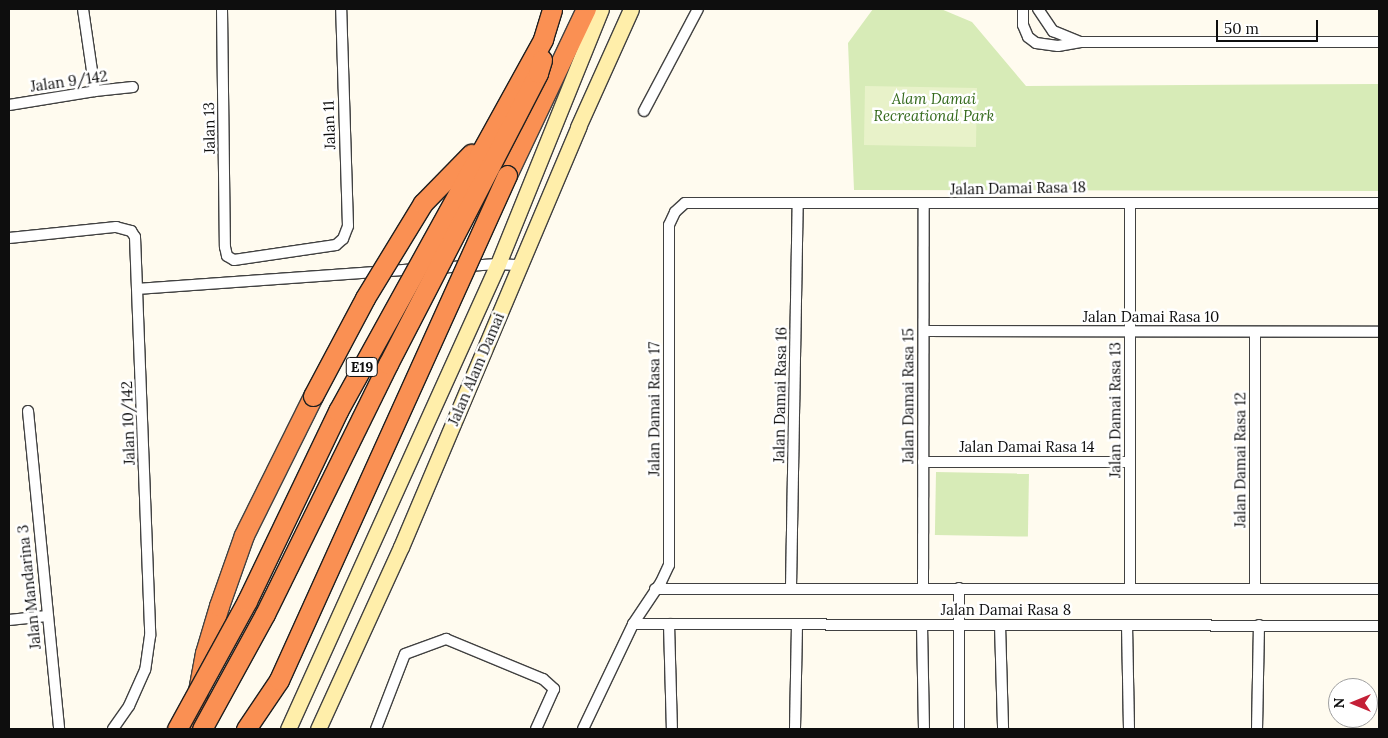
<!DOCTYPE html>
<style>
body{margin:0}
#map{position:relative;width:1388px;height:738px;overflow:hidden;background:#fffbef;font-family:Lora,serif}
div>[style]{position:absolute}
.green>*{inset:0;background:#d7ebb7;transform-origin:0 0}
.pitch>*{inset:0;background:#e8f2c9;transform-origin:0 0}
.roads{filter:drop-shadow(1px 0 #414141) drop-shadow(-1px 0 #414141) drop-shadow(0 1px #414141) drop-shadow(0 -1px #414141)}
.street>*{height:10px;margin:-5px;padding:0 5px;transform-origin:5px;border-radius:5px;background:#fff}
.secondary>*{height:15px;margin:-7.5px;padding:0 7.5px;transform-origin:7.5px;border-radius:7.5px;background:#fea}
.highway>*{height:19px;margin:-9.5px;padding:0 9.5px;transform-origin:9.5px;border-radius:9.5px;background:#fa9053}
.bridges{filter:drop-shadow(1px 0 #1f1f1f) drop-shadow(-1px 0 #1f1f1f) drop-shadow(0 1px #1f1f1f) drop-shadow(0 -1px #1f1f1f)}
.highway-bridge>*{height:19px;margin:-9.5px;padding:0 9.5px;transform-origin:9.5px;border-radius:9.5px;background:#fa9053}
span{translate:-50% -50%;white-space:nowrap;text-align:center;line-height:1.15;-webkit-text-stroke:5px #fff;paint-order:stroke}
.shield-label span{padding:1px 4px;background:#fff;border:1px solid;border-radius:4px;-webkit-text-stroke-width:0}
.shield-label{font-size:14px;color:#0e0e0e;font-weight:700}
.street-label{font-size:15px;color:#0e0e0e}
.park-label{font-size:15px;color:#33691b;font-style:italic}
.frame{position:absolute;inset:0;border:10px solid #0e0e0e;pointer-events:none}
.north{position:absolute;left:1328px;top:678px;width:50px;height:50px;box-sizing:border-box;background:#fff;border:1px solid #9f9f9f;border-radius:50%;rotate:270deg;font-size:14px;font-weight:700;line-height:20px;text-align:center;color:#0e0e0e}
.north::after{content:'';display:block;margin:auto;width:18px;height:22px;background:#c42037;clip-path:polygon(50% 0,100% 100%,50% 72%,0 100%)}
.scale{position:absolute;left:1216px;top:20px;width:102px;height:22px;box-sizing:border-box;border:2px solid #0e0e0e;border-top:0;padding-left:6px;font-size:15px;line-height:18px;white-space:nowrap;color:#0e0e0e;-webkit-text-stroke:4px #fff;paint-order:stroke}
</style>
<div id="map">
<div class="green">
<div style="clip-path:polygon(873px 9px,941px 9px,972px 22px,1026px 86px,1379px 84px,1379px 191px,854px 190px,848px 43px)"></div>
<div style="left:936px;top:472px;width:93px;height:63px;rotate:1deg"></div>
</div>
<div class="pitch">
<div style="left:865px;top:86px;width:112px;height:59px;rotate:1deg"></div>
</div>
<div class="roads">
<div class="street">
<div style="left:83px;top:9px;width:83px;rotate:81.7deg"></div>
<div style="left:222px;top:9px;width:238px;rotate:89.3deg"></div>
<div style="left:225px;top:247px;width:9px;rotate:77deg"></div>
<div style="left:227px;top:256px;width:8px;rotate:30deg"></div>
<div style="left:234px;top:260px;width:103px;rotate:-8.4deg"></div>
<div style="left:336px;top:245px;width:9px;rotate:-41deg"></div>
<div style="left:343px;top:239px;width:14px;rotate:-69deg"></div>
<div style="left:348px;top:226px;width:217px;rotate:-91.8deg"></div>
<div style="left:1023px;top:9px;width:16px;rotate:90deg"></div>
<div style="left:1023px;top:25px;width:13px;rotate:67deg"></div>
<div style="left:1028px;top:37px;width:10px;rotate:37deg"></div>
<div style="left:1036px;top:43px;width:22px;rotate:8deg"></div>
<div style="left:1058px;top:46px;width:23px;rotate:-10deg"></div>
<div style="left:1081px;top:42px;width:298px"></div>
<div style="left:1038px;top:9px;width:27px;rotate:56deg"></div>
<div style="left:1053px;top:31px;width:29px;rotate:22deg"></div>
<div style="left:9px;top:105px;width:87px;rotate:-9.2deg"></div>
<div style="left:95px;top:91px;width:38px;rotate:-6deg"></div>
<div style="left:644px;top:111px;width:115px;rotate:-62.1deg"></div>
<div style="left:1130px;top:203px;width:385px;rotate:90deg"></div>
<div style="left:9px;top:238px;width:108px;rotate:-5.9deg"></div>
<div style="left:116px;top:227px;width:16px;rotate:15deg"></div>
<div style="left:131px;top:231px;width:7px;rotate:56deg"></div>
<div style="left:135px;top:237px;width:399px;rotate:87.8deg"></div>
<div style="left:150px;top:636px;width:34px;rotate:98deg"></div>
<div style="left:145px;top:670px;width:39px;rotate:114deg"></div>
<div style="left:129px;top:706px;width:28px;rotate:125deg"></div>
<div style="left:436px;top:268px;width:62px;rotate:-3.7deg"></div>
<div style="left:498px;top:264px;width:22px;rotate:3deg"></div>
<div style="left:138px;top:289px;width:282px;rotate:-4.1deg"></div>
<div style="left:924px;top:331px;width:455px;rotate:0.1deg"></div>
<div style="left:28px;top:411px;width:320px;rotate:84.4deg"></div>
<div style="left:923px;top:462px;width:207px"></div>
<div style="left:791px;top:587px;width:383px;rotate:-89deg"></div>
<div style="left:923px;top:588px;width:384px;rotate:-89.9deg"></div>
<div style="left:959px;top:588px;width:141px;rotate:90deg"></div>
<div style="left:655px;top:589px;width:724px"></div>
<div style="left:1255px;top:589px;width:257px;rotate:-90deg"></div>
<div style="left:9px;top:620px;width:38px;rotate:-6deg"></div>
<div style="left:633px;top:624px;width:746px;rotate:0.15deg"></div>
<div style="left:669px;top:624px;width:105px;rotate:88.4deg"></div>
<div style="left:922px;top:625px;width:104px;rotate:88.9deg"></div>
<div style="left:1000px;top:625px;width:104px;rotate:88.3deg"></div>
<div style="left:1127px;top:625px;width:104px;rotate:88.9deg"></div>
<div style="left:376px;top:729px;width:80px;rotate:-68.9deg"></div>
<div style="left:405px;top:654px;width:44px;rotate:-20.1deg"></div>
<div style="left:446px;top:639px;width:105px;rotate:22.4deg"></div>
<div style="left:543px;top:679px;width:15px;rotate:42deg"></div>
<div style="left:554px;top:689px;width:44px;rotate:114.2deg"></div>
<div style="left:583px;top:729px;width:116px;rotate:-64.5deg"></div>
<div style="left:633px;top:624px;width:50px;rotate:-56.3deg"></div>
<div style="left:661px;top:582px;width:19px;rotate:-65deg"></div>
<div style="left:669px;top:565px;width:340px;rotate:-90deg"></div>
<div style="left:669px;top:225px;width:14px;rotate:-65deg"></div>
<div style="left:675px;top:212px;width:13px;rotate:-42deg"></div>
<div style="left:685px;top:203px;width:694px"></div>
<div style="left:795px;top:729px;width:105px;rotate:-88.9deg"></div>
<div style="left:1257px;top:729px;width:104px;rotate:-88.9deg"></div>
</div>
<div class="secondary">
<div style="left:288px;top:729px;width:510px;rotate:-65.7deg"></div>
<div style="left:498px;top:264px;width:275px;rotate:-68deg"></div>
<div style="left:318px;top:729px;width:200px;rotate:-65.5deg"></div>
<div style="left:401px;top:547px;width:456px;rotate:-67.1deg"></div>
<div style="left:578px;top:127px;width:129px;rotate:-65.8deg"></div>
</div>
<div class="highway">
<div style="left:507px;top:175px;width:184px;rotate:-64.6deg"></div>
<div style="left:191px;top:729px;width:77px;rotate:-79.6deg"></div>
<div style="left:205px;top:653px;width:49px;rotate:-73.4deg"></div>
<div style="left:219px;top:606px;width:75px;rotate:-70.6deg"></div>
<div style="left:244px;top:535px;width:155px;rotate:-63.6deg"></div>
</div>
</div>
<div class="bridges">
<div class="highway-bridge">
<div style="left:313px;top:396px;width:111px;rotate:-62deg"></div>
<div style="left:365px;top:298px;width:111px;rotate:-58.6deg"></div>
<div style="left:423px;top:203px;width:69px;rotate:-45.6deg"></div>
<div style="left:177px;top:729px;width:146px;rotate:-61.3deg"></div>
<div style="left:247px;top:601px;width:211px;rotate:-64.4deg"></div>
<div style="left:338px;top:411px;width:425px;rotate:-61.1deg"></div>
<div style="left:543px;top:39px;width:31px;rotate:-73deg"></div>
<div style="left:202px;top:729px;width:131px;rotate:-61.3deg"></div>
<div style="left:265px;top:614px;width:279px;rotate:-63.8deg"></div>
<div style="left:388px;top:364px;width:327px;rotate:-62.7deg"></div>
<div style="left:538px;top:73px;width:14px;rotate:-73deg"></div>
<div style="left:246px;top:729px;width:59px;rotate:-56deg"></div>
<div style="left:279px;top:680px;width:554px;rotate:-65.7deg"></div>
</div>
</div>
<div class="shield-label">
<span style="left:362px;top:367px">E19</span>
</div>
<div class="street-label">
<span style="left:69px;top:81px;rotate:-8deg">Jalan 9/142</span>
<span style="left:329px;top:125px;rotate:-92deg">Jalan 11</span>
<span style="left:209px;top:128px;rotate:-91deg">Jalan 13</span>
<span style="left:1018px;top:188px;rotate:-1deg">Jalan Damai Rasa 18</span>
<span style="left:1151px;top:317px">Jalan Damai Rasa 10</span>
<span style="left:476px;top:369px;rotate:-67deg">Jalan Alam Damai</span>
<span style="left:780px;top:395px;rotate:-89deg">Jalan Damai Rasa 16</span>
<span style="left:908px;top:396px;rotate:-90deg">Jalan Damai Rasa 15</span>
<span style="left:654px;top:409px;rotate:-90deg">Jalan Damai Rasa 17</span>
<span style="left:1115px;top:410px;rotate:-90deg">Jalan Damai Rasa 13</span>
<span style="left:128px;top:423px;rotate:-92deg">Jalan 10/142</span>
<span style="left:1027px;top:447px">Jalan Damai Rasa 14</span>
<span style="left:1240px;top:460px;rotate:-90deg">Jalan Damai Rasa 12</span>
<span style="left:29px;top:587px;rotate:-96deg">Jalan Mandarina 3</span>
<span style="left:1006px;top:610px">Jalan Damai Rasa 8</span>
</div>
<div class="park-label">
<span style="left:934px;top:107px">Alam Damai<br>Recreational Park</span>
</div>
<div class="frame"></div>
<div class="north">N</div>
<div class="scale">50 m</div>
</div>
